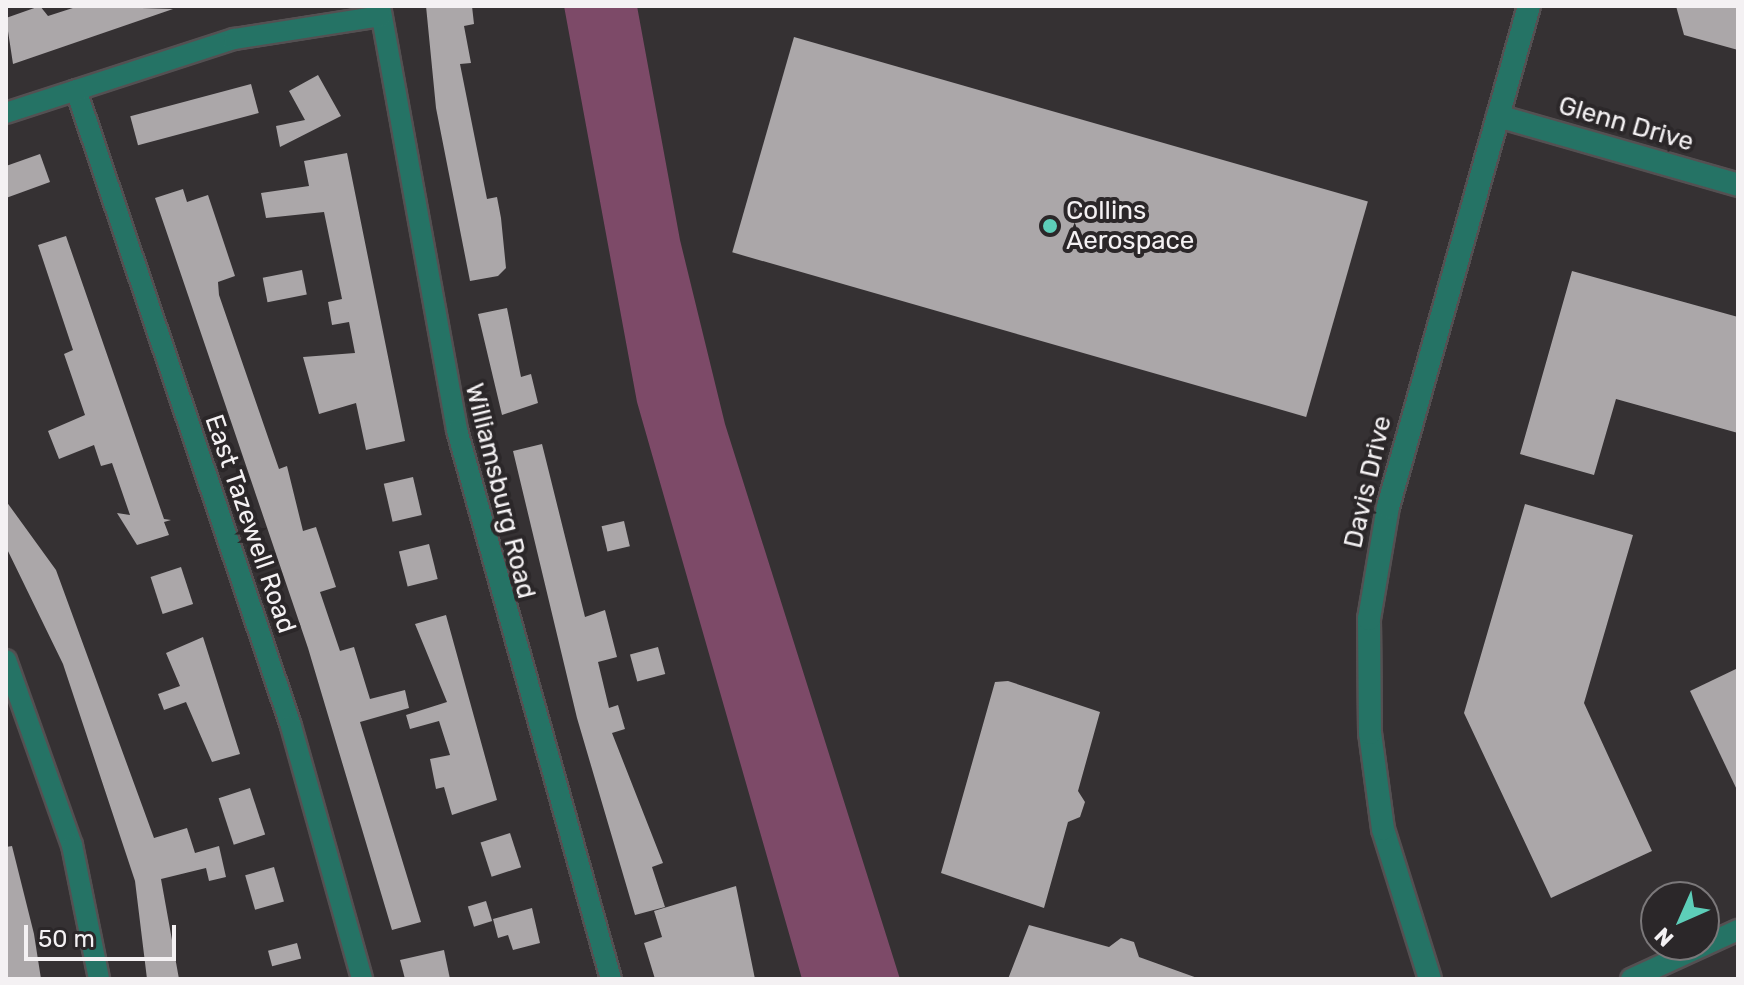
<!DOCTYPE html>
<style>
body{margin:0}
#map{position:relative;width:1744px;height:985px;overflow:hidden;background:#353133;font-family:Rubik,sans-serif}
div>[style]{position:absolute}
.green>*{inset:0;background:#7d4a68}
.building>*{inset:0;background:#aba7a9;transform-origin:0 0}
.roads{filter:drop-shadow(2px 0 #545052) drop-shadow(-2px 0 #545052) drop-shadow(0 2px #545052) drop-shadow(0 -2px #545052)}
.minor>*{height:20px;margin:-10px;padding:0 10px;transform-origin:10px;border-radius:10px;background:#257365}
.tertiary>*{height:22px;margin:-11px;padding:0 11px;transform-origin:11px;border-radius:11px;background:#257365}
.dots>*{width:22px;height:22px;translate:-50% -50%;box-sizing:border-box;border:4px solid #2b2729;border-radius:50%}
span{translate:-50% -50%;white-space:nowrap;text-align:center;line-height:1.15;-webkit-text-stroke:8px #2b2729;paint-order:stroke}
.street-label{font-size:26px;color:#f4f1f3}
.poi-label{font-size:26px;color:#f4f1f3}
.left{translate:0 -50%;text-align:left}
.frame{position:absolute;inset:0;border:8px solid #f4f1f3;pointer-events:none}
.north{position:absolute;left:1640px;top:881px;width:80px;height:80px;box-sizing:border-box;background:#2b2729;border:2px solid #7b787a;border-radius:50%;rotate:225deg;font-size:22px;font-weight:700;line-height:32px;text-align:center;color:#f4f1f3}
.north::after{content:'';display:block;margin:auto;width:28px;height:36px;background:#5dceb9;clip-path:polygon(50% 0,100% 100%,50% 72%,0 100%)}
.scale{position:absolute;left:24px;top:925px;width:152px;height:36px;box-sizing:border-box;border:4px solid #f4f1f3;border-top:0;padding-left:10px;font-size:24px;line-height:28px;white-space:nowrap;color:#f4f1f3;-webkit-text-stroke:6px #2b2729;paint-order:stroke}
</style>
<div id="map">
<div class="green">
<div style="clip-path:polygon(564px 6px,637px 6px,680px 240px,725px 424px,900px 979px,802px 979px,637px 402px)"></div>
</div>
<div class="building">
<div style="clip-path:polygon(40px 6px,48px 16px,79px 6px,173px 9px,13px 64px,6px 18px)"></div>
<div style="clip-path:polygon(426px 6px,472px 6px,474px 24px,464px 26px,471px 63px,460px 64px,487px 199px,497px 197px,501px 218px,506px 268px,498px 276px,470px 281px,436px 108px)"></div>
<div style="clip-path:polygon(1676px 6px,1738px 6px,1738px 50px,1684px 35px)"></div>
<div style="left:794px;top:37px;width:597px;height:224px;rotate:16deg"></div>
<div style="clip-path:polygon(318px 75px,341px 116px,280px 147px,276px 126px,305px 120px,289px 91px)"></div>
<div style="left:251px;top:84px;width:30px;height:125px;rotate:75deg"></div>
<div style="clip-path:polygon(347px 153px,405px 441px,366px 450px,356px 403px,319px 414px,303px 357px,355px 353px,349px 322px,332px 325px,328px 302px,342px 299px,324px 212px,266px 218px,261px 193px,309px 186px,304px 161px)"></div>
<div style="clip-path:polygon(40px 154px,50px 182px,6px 198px,6px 166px)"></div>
<div style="clip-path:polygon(183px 189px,187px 202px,208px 195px,235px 276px,218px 282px,219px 295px,279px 469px,287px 466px,303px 531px,316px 527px,336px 587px,320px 592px,340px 651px,354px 647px,370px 699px,405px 690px,409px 708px,360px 722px,421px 922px,392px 930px,308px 648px,155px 198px)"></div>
<div style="clip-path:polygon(66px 236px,164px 519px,171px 520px,164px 522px,169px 535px,137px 545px,117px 513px,130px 515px,112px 463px,101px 466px,94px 445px,59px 459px,48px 431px,85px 415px,64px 354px,73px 350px,38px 245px)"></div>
<div style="left:302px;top:270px;width:25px;height:40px;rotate:79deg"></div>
<div style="clip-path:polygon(1572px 271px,1738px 317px,1738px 433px,1616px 399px,1594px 475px,1520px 454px)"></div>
<div style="clip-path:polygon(507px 308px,521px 377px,531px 374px,538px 403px,502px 415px,478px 314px)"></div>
<div style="clip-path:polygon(542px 444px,585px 617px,605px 610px,617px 657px,598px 662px,609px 708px,618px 705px,625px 729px,612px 733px,663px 863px,652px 867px,665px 907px,635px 915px,577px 718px,513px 451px)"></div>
<div style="left:413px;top:477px;width:39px;height:30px;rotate:77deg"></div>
<div style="clip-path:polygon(6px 501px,56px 570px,154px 838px,187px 828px,195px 853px,219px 846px,226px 877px,209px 881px,206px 868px,161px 879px,179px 979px,147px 979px,135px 881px,63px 664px,6px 547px)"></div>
<div style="clip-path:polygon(1525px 504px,1633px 535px,1584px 703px,1652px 851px,1551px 898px,1464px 713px)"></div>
<div style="left:624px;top:521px;width:26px;height:23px;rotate:77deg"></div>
<div style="left:429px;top:544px;width:36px;height:31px;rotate:76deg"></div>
<div style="left:181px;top:567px;width:39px;height:32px;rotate:72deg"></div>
<div style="clip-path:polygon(446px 615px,497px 800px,452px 815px,444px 787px,436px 789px,430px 759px,450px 755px,439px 721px,410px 729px,406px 715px,447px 702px,415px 624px)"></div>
<div style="clip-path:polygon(203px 637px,240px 754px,212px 762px,186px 702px,164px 710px,158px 694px,180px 686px,166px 653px)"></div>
<div style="left:658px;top:647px;width:28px;height:29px;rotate:75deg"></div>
<div style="clip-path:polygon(1738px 668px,1738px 792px,1690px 691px)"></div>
<div style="clip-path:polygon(1008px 681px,1100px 712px,1078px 791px,1085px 802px,1080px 817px,1068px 822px,1044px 908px,941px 873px,995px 682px)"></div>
<div style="left:250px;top:788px;width:49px;height:33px;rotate:72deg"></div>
<div style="left:510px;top:833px;width:36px;height:31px;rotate:72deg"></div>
<div style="clip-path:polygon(12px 846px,34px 934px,41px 979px,6px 979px,6px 847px)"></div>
<div style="left:274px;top:867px;width:36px;height:30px;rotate:74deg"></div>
<div style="clip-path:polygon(736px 886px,755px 979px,655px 979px,644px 943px,662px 937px,654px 911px)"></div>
<div style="left:486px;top:901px;width:21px;height:19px;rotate:73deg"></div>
<div style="clip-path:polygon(532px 908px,540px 943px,513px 950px,508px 935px,498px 938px,493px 919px)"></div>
<div style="clip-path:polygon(1029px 925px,1109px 947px,1121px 938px,1134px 942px,1139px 957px,1200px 979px,1008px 979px)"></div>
<div style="left:297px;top:943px;width:16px;height:30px;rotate:75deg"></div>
<div style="clip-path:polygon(444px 950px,450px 979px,405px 979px,400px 960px)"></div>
</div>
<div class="roads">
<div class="minor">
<div style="left:380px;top:6px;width:431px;rotate:79.7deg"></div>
<div style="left:457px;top:430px;width:570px;rotate:74.33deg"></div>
<div style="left:76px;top:90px;width:671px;rotate:71.32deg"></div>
<div style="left:291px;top:726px;width:263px;rotate:74.3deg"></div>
<div style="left:6px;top:113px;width:240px;rotate:-18deg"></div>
<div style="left:234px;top:39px;width:149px;rotate:-8.9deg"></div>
<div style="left:6px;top:660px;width:196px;rotate:70.4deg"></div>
<div style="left:72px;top:845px;width:137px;rotate:78.6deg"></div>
<div style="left:1631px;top:979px;width:118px;rotate:-24.6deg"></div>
</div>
<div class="tertiary">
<div style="left:1498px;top:116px;width:250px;rotate:16deg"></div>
<div style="left:1430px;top:979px;width:157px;rotate:-107.4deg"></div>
<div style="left:1383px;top:829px;width:97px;rotate:-97.7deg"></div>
<div style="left:1370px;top:733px;width:114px;rotate:-90.5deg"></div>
<div style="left:1369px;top:619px;width:114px;rotate:-80.4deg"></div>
<div style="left:1388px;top:507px;width:520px;rotate:-74.28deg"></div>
</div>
</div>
<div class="dots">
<div style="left:1050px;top:226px;background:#5dceb9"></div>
</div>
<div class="street-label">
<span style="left:1626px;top:124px;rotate:16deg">Glenn Drive</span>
<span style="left:1368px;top:482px;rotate:-77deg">Davis Drive</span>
<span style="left:500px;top:491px;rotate:76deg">Williamsburg Road</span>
<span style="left:250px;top:524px;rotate:71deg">East Tazewell Road</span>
</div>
<div class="poi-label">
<span class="left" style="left:1066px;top:226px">Collins<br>Aerospace</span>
</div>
<div class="frame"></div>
<div class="north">N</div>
<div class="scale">50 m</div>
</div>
